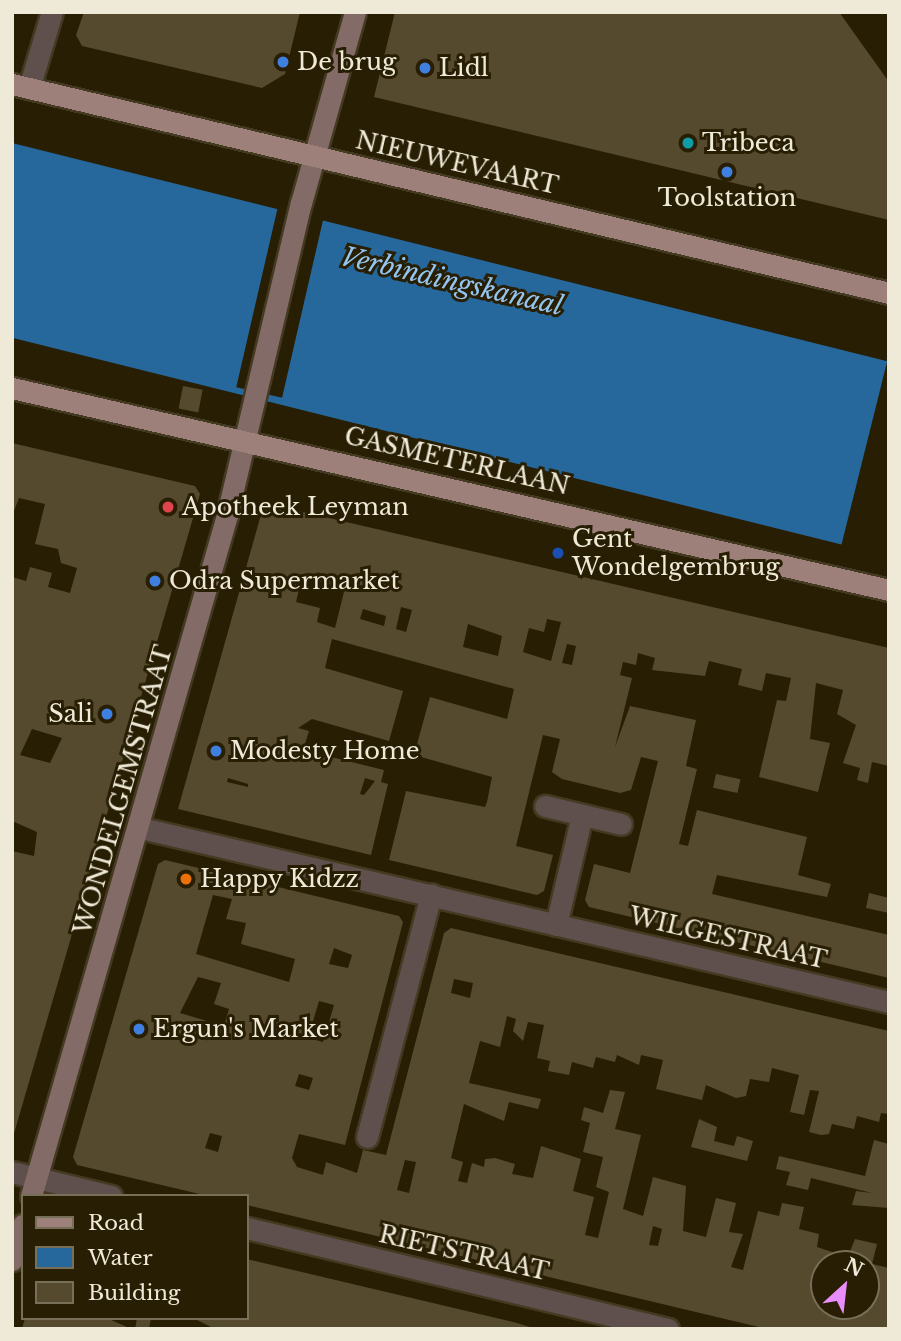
<!DOCTYPE html>
<style>
body{margin:0}
#map{position:relative;width:901px;height:1341px;overflow:hidden;background:#281e03;font-family:"Libre Baskerville",serif}
div>[style]{position:absolute}
.water>*{inset:0;background:#26689c;transform-origin:0 0}
.pier>*{inset:0;background:#281e03;transform-origin:0 0}
.building>*{inset:0;background:#554a2e;transform-origin:0 0}
.roads{filter:drop-shadow(2px 0 #443a21) drop-shadow(-2px 0 #443a21) drop-shadow(0 2px #443a21) drop-shadow(0 -2px #443a21)}
.street>*{height:21px;margin:-10.5px;padding:0 10.5px;transform-origin:10.5px;border-radius:10.5px;background:#5f504d}
.secondary>*{height:21px;margin:-10.5px;padding:0 10.5px;transform-origin:10.5px;border-radius:10.5px;background:#836b67}
.primary>*{height:21px;margin:-10.5px;padding:0 10.5px;transform-origin:10.5px;border-radius:10.5px;background:#9e807a}
.dots>*{width:19px;height:19px;translate:-50% -50%;box-sizing:border-box;border:4px solid #281e03;border-radius:50%}
span{translate:-50% -50%;white-space:nowrap;text-align:center;line-height:1.15;-webkit-text-stroke:6px #281e03;paint-order:stroke}
.poi-label{font-size:24px;color:#efe9d8}
.left{translate:0 -50%;text-align:left}
.right{translate:-100% -50%;text-align:right}
.street-label{font-size:24px;color:#efe9d8}
.water-label{font-size:26px;color:#94c5f1;font-style:italic}
.frame{position:absolute;inset:0;border:14px solid #efe9d8;pointer-events:none}
.legend{position:absolute;left:21px;top:1194px;width:228px;height:126px;box-sizing:border-box;background:#281e03;border:2px solid #786f58;margin:0;padding:9px 12px;list-style:none;font-size:21px;color:#efe9d8}
.legend li{display:flex;align-items:center;gap:14px;height:35px}
.legend b{width:35px;border:2px solid #786f58}
.north{position:absolute;left:810px;top:1250px;width:70px;height:70px;box-sizing:border-box;background:#281e03;border:2px solid #786f58;border-radius:50%;rotate:27deg;font-size:19px;font-weight:700;line-height:28px;text-align:center;color:#efe9d8}
.north::after{content:'';display:block;margin:auto;width:24px;height:32px;background:#e98dfd;clip-path:polygon(50% 0,100% 100%,50% 72%,0 100%)}
</style>
<div id="map">
<div class="water">
<div style="left:12px;top:143px;width:902px;height:189px;rotate:14deg"></div>
</div>
<div class="pier">
<div style="left:279px;top:202px;width:47px;height:190px;rotate:13deg"></div>
</div>
<div class="building">
<div style="clip-path:polygon(84px 12px,300px 12px,285px 74px,262px 88px,82px 46px,76px 35px)"></div>
<div style="clip-path:polygon(395px 12px,839px 12px,889px 82px,889px 220px,374px 97px)"></div>
<div style="left:183px;top:386px;width:20px;height:23px;rotate:11deg"></div>
<div style="clip-path:polygon(evenodd,12px 443px,195px 486px,200px 494px,13px 1137px,12px 851px,34px 856px,37px 832px,12px 821px,12px 577px,26px 581px,30px 567px,52px 573px,48px 587px,70px 593px,77px 568px,61px 563px,58px 549px,35px 544px,45px 504px,19px 498px,12px 516px,12px 443px,32px 729px,62px 738px,50px 763px,20px 755px,32px 729px)"></div>
<div style="clip-path:polygon(evenodd,273px 505px,889px 648px,889px 766px,872px 762px,868px 783px,857px 780px,860px 768px,843px 763px,856px 725px,837px 714px,843px 690px,816px 683px,810px 739px,830px 743px,818px 792px,759px 777px,777px 700px,786px 701px,791px 678px,766px 673px,762px 691px,738px 685px,742px 669px,709px 661px,705px 676px,652px 670px,655px 658px,638px 653px,636px 665px,623px 662px,620px 675px,632px 678px,615px 747px,630px 706px,696px 720px,686px 766px,697px 769px,679px 844px,688px 846px,697px 810px,807px 837px,798px 875px,831px 884px,827px 897px,717px 875px,712px 894px,889px 935px,889px 978px,589px 907px,585px 900px,594px 864px,630px 873px,658px 761px,641px 757px,631px 790px,620px 793px,562px 779px,552px 772px,560px 739px,543px 735px,516px 846px,553px 855px,544px 891px,537px 895px,389px 860px,406px 791px,485px 807px,487px 802px,492px 777px,414px 755px,430px 697px,507px 719px,514px 689px,332px 639px,325px 668px,403px 691px,389px 741px,312px 719px,298px 728px,309px 731px,303px 750px,384px 770px,381px 782px,388px 784px,371px 855px,178px 809px,262px 511px,273px 505px,302px 577px,345px 588px,335px 628px,317px 622px,320px 608px,296px 602px,302px 577px,273px 505px,401px 607px,412px 610px,406px 632px,396px 629px,401px 607px,273px 505px,363px 609px,386px 616px,384px 626px,360px 619px,363px 609px,273px 505px,547px 619px,561px 622px,551px 661px,523px 652px,529px 628px,544px 632px,547px 619px,273px 505px,468px 624px,502px 636px,498px 656px,463px 647px,468px 624px,273px 505px,567px 644px,576px 646px,572px 665px,562px 663px,567px 644px,273px 505px,228px 778px,248px 784px,248px 787px,227px 782px,228px 778px,273px 505px,365px 778px,375px 781px,364px 795px,360px 794px,365px 778px)"></div>
<div style="left:716px;top:774px;width:25px;height:14px;rotate:12deg"></div>
<div style="clip-path:polygon(evenodd,165px 860px,399px 916px,403px 922px,345px 1145px,299px 1134px,292px 1158px,297px 1167px,323px 1175px,326px 1162px,357px 1173px,363px 1150px,386px 1155px,444px 933px,451px 928px,889px 1031px,889px 1114px,881px 1113px,879px 1122px,857px 1116px,854px 1129px,832px 1124px,829px 1134px,821px 1135px,809px 1132px,819px 1091px,810px 1090px,804px 1115px,790px 1112px,799px 1075px,772px 1068px,769px 1082px,750px 1079px,746px 1096px,736px 1098px,706px 1085px,702px 1100px,656px 1089px,663px 1060px,641px 1055px,639px 1065px,617px 1055px,615px 1062px,596px 1057px,593px 1068px,572px 1062px,569px 1075px,548px 1071px,550px 1061px,537px 1058px,544px 1025px,528px 1022px,523px 1041px,513px 1031px,516px 1019px,507px 1016px,500px 1047px,480px 1041px,469px 1083px,541px 1099px,538px 1109px,509px 1102px,504px 1121px,464px 1104px,451px 1158px,463px 1162px,458px 1181px,467px 1183px,472px 1163px,484px 1167px,485px 1159px,495px 1158px,515px 1164px,512px 1174px,533px 1178px,541px 1146px,581px 1159px,573px 1191px,594px 1197px,585px 1235px,598px 1238px,609px 1192px,596px 1187px,603px 1157px,583px 1152px,590px 1123px,581px 1120px,584px 1107px,603px 1113px,610px 1090px,625px 1092px,615px 1129px,641px 1135px,623px 1209px,643px 1216px,653px 1177px,686px 1186px,683px 1231px,706px 1237px,716px 1198px,736px 1203px,729px 1232px,743px 1234px,731px 1267px,743px 1270px,758px 1211px,779px 1216px,782px 1203px,804px 1207px,799px 1229px,819px 1234px,817px 1247px,838px 1254px,836px 1264px,824px 1264px,824px 1306px,866px 1306px,866px 1264px,845px 1264px,855px 1239px,877px 1244px,872px 1264px,889px 1268px,889px 1329px,767px 1329px,247px 1205px,247px 1196px,208px 1196px,77px 1165px,73px 1157px,158px 864px,165px 860px,213px 895px,232px 899px,226px 919px,246px 923px,241px 944px,295px 959px,289px 982px,196px 954px,213px 895px,165px 860px,334px 948px,352px 955px,348px 968px,329px 964px,334px 948px,165px 860px,198px 977px,221px 983px,214px 1004px,229px 1009px,224px 1026px,180px 1013px,198px 977px,165px 860px,454px 979px,473px 983px,470px 998px,451px 993px,454px 979px,165px 860px,319px 1001px,334px 1005px,323px 1042px,308px 1038px,319px 1001px,165px 860px,299px 1074px,313px 1078px,309px 1090px,295px 1086px,299px 1074px,165px 860px,210px 1133px,222px 1136px,218px 1152px,205px 1148px,210px 1133px,165px 860px,405px 1160px,416px 1162px,409px 1193px,397px 1190px,405px 1160px,165px 860px,653px 1226px,662px 1229px,658px 1246px,649px 1245px,653px 1226px)"></div>
<div style="clip-path:polygon(869px 893px,889px 898px,889px 913px,866px 908px)"></div>
<div style="clip-path:polygon(699px 1119px,717px 1127px,714px 1141px,734px 1146px,737px 1136px,753px 1141px,747px 1161px,691px 1147px)"></div>
<div style="clip-path:polygon(874px 1140px,889px 1144px,889px 1208px,852px 1205px,856px 1191px,872px 1193px,811px 1178px,808px 1190px,786px 1185px,790px 1172px,776px 1169px,779px 1156px,865px 1176px)"></div>
<div style="clip-path:polygon(247px 1259px,517px 1323px,536px 1329px,215px 1329px,195px 1319px,247px 1318px)"></div>
<div style="clip-path:polygon(25px 1318px,107px 1318px,129px 1328px,22px 1329px)"></div>
<div style="clip-path:polygon(137px 1318px,151px 1318px,149px 1329px,135px 1329px)"></div>
</div>
<div class="roads">
<div class="street">
<div style="left:29px;top:88px;width:79px;rotate:-73.2deg"></div>
<div style="left:545px;top:806px;width:78px;rotate:13.3deg"></div>
<div style="left:141px;top:828px;width:768px;rotate:13.1deg"></div>
<div style="left:556px;top:925px;width:113px;rotate:-76.7deg"></div>
<div style="left:367px;top:1137px;width:251px;rotate:-75.2deg"></div>
<div style="left:12px;top:1172px;width:102px;rotate:13.6deg"></div>
<div style="left:247px;top:1228px;width:433px;rotate:13.5deg"></div>
</div>
<div class="secondary">
<div style="left:31px;top:1196px;width:709px;rotate:-73.94deg"></div>
<div style="left:227px;top:515px;width:321px;rotate:-76.7deg"></div>
<div style="left:301px;top:203px;width:198px;rotate:-74.2deg"></div>
<div style="left:12px;top:1260px;width:37px;rotate:-73deg"></div>
</div>
<div class="primary">
<div style="left:12px;top:84px;width:902px;rotate:13.4deg"></div>
<div style="left:12px;top:388px;width:900px;rotate:12.97deg"></div>
</div>
</div>
<div class="dots">
<div style="left:283px;top:62px;background:#3f7fe0"></div>
<div style="left:425px;top:68px;background:#3f7fe0"></div>
<div style="left:688px;top:143px;background:#0f9aa8"></div>
<div style="left:727px;top:172px;background:#3f7fe0"></div>
<div style="left:168px;top:507px;background:#e0444e"></div>
<div style="left:558px;top:553px;background:#1a4fb4"></div>
<div style="left:155px;top:581px;background:#3f7fe0"></div>
<div style="left:107px;top:714px;background:#3f7fe0"></div>
<div style="left:216px;top:751px;background:#3f7fe0"></div>
<div style="left:186px;top:879px;background:#e8710a"></div>
<div style="left:139px;top:1029px;background:#3f7fe0"></div>
</div>
<div class="poi-label">
<span class="left" style="left:297px;top:62px">De brug</span>
<span class="left" style="left:439px;top:68px">Lidl</span>
<span class="left" style="left:702px;top:143px">Tribeca</span>
<span style="left:727px;top:198px">Toolstation</span>
<span class="left" style="left:182px;top:507px">Apotheek Leyman</span>
<span class="left" style="left:572px;top:553px">Gent<br>Wondelgembrug</span>
<span class="left" style="left:169px;top:581px">Odra Supermarket</span>
<span class="right" style="left:93px;top:714px">Sali</span>
<span class="left" style="left:230px;top:751px">Modesty Home</span>
<span class="left" style="left:200px;top:879px">Happy Kidzz</span>
<span class="left" style="left:153px;top:1029px">Ergun's Market</span>
</div>
<div class="street-label">
<span style="left:457px;top:163px;rotate:13deg">NIEUWEVAART</span>
<span style="left:457px;top:461px;rotate:13deg">GASMETERLAAN</span>
<span style="left:123px;top:790px;rotate:-74deg">WONDELGEMSTRAAT</span>
<span style="left:728px;top:938px;rotate:13deg">WILGESTRAAT</span>
<span style="left:464px;top:1253px;rotate:13deg">RIETSTRAAT</span>
</div>
<div class="water-label">
<span style="left:452px;top:282px;rotate:13deg">Verbindingskanaal</span>
</div>
<div class="frame"></div>
<ul class="legend">
<li><b style="height:9px;background:#9e807a"></b>Road</li>
<li><b style="height:19px;background:#26689c"></b>Water</li>
<li><b style="height:19px;background:#554a2e"></b>Building</li>
</ul>
<div class="north">N</div>
</div>
